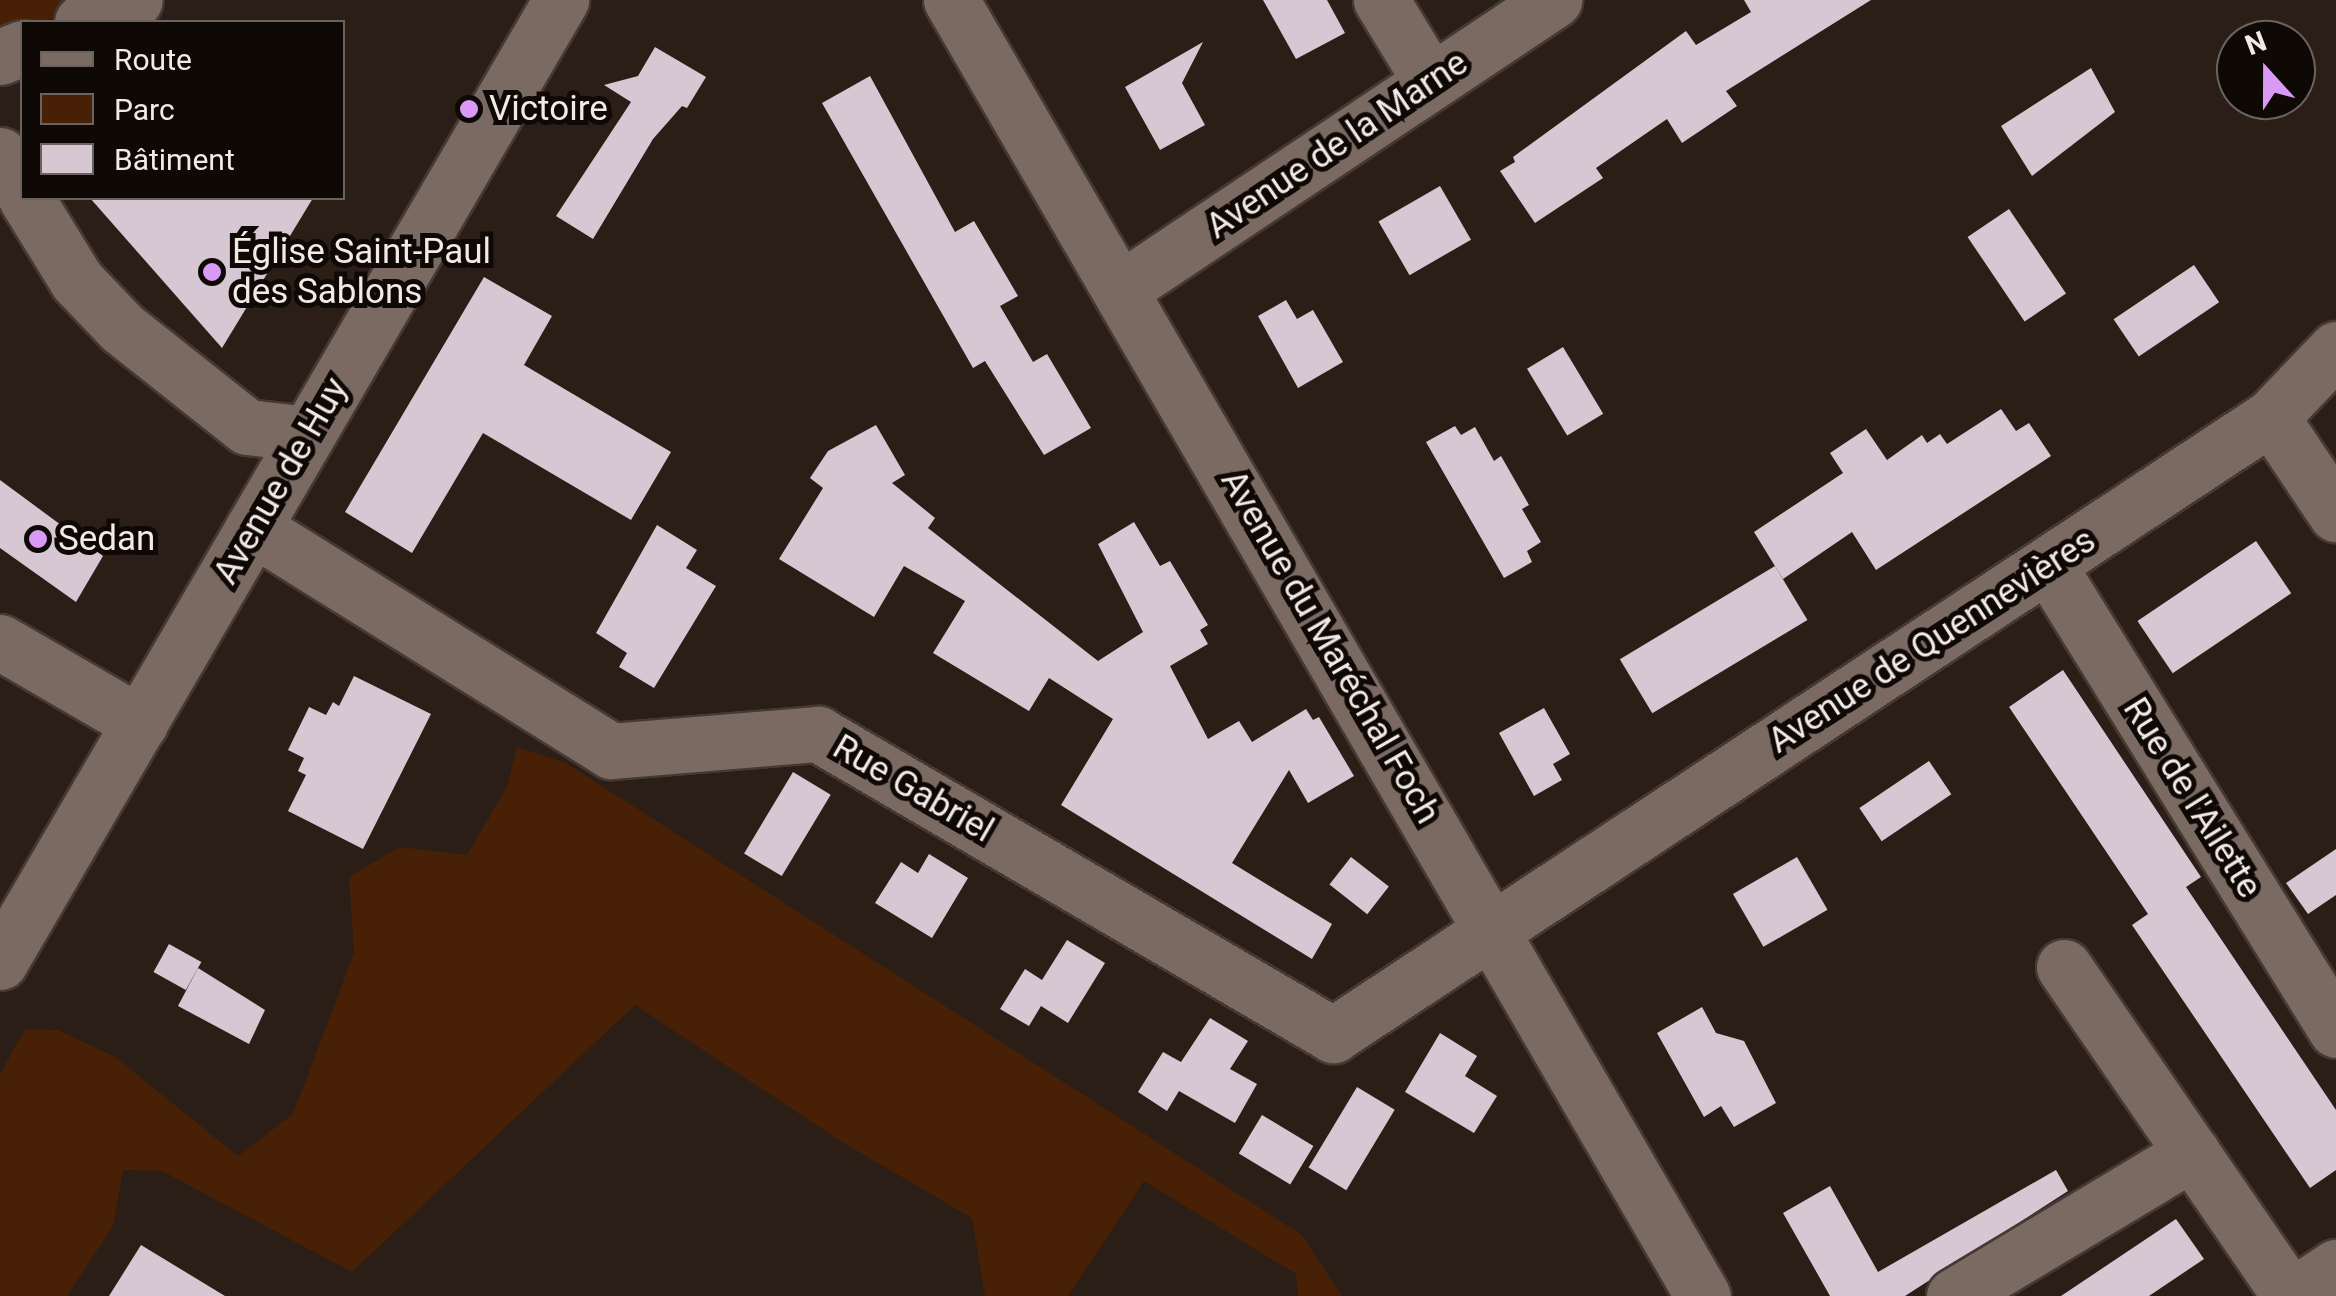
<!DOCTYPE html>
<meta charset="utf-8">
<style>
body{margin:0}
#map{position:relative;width:2336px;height:1296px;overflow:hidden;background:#2a1e16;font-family:Roboto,sans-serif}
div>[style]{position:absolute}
.green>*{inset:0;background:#472006}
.building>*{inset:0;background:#d7c7d3;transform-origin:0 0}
.roads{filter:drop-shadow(2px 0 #443935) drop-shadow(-2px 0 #443935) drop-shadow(0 2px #443935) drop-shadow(0 -2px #443935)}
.minor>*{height:55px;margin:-27.5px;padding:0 27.5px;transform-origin:27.5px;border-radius:27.5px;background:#7a6a62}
.dots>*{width:28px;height:28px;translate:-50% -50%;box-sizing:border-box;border:5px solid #0f0906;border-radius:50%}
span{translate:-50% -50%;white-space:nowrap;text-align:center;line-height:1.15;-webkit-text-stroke:10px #0f0906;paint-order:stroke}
.poi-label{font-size:35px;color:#f3eae5}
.left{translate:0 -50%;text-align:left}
.street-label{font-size:35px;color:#f3eae5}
.legend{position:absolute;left:20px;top:20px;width:325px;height:180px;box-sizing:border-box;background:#0f0906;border:2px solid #6a635f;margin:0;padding:12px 18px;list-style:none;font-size:30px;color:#f3eae5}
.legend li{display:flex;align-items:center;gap:20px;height:50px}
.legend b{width:50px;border:2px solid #6a635f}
.north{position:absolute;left:2216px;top:20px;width:100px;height:100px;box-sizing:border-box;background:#0f0906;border:2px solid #6a635f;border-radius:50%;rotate:339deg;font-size:28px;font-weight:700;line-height:40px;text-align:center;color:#f3eae5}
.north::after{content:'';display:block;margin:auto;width:35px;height:45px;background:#d99af7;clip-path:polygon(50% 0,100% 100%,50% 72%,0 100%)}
</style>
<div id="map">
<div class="green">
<div style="clip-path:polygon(0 0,95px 0,42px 22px,22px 22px,0 40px)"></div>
<div style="clip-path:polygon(517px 747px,566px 763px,1302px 1235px,1342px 1296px,1298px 1296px,1296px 1274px,1144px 1181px,1068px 1296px,985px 1296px,972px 1218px,842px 1142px,635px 1005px,352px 1272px,162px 1171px,123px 1170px,113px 1226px,67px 1296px,0 1296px,0 1074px,25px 1029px,57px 1030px,114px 1056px,238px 1156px,293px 1114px,354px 953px,349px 877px,400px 847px,467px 855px,507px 787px)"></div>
</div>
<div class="building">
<div style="clip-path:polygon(1263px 0,1327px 0,1345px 33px,1296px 59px)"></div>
<div style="clip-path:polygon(1744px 0,1871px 0,1726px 91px,1737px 106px,1682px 143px,1667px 119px,1596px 168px,1603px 178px,1535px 223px,1500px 171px,1515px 162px,1513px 157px,1686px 31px,1696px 45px,1751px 12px)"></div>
<div style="clip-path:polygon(1203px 42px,1182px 83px,1205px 125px,1160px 150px,1125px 87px)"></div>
<div style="clip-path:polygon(655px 47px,706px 77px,687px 108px,682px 106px,653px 139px,593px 239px,556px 216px,631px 102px,604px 85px,638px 76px)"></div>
<div style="clip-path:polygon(2091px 68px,2115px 112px,2032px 176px,2001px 126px)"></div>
<div style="clip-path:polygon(870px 76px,955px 232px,974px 221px,1018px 296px,1000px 306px,1033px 362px,1047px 354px,1091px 428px,1044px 455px,985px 361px,973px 368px,822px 103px)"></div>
<div style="left:1440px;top:186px;width:62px;height:71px;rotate:60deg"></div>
<div style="clip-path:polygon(90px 198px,313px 198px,222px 348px)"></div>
<div style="left:2009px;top:209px;width:102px;height:50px;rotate:56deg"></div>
<div style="left:2194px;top:265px;width:45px;height:97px;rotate:56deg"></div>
<div style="clip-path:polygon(484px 277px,552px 316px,524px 365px,671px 452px,631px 520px,483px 433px,412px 553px,345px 512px)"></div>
<div style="clip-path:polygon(1286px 300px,1297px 319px,1313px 310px,1343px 362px,1298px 388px,1258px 316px)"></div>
<div style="left:1563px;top:347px;width:78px;height:42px;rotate:59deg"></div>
<div style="clip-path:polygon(2001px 409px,2016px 431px,2029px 423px,2051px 456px,1876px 570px,1852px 532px,1783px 579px,1754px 532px,1843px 473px,1830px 453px,1866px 429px,1887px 460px,1922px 435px,1927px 443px,1940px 434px,1947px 444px)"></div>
<div style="clip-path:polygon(876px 425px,905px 475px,892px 483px,935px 518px,928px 528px,1098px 661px,1143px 632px,1098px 544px,1134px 522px,1160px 566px,1170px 561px,1208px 625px,1200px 630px,1208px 644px,1170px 666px,1208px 739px,1239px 721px,1252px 742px,1306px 709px,1313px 720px,1319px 717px,1354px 776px,1308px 803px,1289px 770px,1232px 863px,1332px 924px,1312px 959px,1061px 805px,1113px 719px,1049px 678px,1029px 711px,933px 653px,965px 601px,904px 566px,874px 617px,779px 559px,823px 488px,810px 478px,828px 451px)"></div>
<div style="clip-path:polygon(1455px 426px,1461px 435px,1475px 427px,1494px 461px,1501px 456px,1529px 505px,1522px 509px,1541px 542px,1527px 551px,1532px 562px,1504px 578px,1426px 442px)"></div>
<div style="clip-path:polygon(0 480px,103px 556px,76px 602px,0 548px)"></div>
<div style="clip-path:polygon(657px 525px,697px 550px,686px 568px,716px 586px,654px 688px,619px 667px,627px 653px,596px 633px)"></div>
<div style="left:2256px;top:541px;width:63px;height:143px;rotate:56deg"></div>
<div style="left:1775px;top:566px;width:63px;height:181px;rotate:59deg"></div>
<div style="clip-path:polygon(2063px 670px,2201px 877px,2186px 887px,2336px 1110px,2336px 1170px,2310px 1188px,2132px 925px,2148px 914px,2009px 707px)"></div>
<div style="clip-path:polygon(354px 676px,431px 714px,363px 849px,288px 811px,306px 775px,298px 771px,304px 758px,288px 750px,309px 707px,326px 715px,333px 702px,339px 706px)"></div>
<div style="clip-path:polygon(1544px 708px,1570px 754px,1553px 764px,1562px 780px,1534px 796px,1499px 733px)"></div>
<div style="left:1929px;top:761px;width:40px;height:84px;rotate:56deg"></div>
<div style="left:793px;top:772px;width:44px;height:95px;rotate:31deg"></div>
<div style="clip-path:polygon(2336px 849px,2336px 895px,2308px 914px,2286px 883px)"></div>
<div style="clip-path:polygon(929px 854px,968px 878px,932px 938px,875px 903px,901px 862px,918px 873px)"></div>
<div style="left:1351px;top:857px;width:48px;height:35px;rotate:38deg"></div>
<div style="left:1797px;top:857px;width:61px;height:74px;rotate:60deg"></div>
<div style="clip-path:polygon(1067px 940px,1105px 963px,1068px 1023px,1041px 1006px,1029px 1026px,1000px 1009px,1025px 969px,1042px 980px)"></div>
<div style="left:169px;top:944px;width:37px;height:32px;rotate:29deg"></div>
<div style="clip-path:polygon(198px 968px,265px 1010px,249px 1044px,178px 1006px)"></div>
<div style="clip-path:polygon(1702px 1007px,1716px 1033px,1744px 1041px,1776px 1103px,1734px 1127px,1721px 1106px,1704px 1117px,1657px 1033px)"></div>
<div style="clip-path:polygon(1210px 1018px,1248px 1041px,1230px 1069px,1257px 1084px,1235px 1123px,1179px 1091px,1167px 1111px,1138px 1092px,1163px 1052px,1181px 1062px)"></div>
<div style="clip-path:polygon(1440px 1033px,1477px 1056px,1465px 1076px,1497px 1096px,1474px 1133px,1405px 1092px)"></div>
<div style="left:1357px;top:1087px;width:44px;height:94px;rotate:31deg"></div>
<div style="left:1262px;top:1115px;width:60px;height:45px;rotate:31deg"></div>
<div style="clip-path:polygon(2056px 1170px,2068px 1191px,1905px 1296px,1830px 1296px,1783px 1213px,1830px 1186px,1878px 1272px)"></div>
<div style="clip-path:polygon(2176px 1219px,2204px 1259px,2149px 1296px,2061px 1296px)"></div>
<div style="clip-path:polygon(141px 1245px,225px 1296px,109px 1296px)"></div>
</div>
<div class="roads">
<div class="minor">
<div style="left:951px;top:0;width:1498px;rotate:59.88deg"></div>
<div style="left:1381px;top:0;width:96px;rotate:58.6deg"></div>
<div style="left:82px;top:22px;width:57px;rotate:-22.5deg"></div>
<div style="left:0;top:57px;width:24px;rotate:-22deg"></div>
<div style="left:0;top:155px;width:42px;rotate:58.6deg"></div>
<div style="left:26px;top:198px;width:97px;rotate:58.4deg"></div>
<div style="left:77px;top:281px;width:65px;rotate:46.2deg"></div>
<div style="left:122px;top:328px;width:159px;rotate:38.4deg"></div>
<div style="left:247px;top:427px;width:61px;rotate:6.5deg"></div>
<div style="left:1121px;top:289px;width:521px;rotate:-33.72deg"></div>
<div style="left:2271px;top:417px;width:94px;rotate:-46.3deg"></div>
<div style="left:253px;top:528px;width:422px;rotate:31.9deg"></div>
<div style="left:611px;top:751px;width:208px;rotate:-4.7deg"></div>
<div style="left:818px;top:734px;width:597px;rotate:30.3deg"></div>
<div style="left:1333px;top:1035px;width:1123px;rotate:-33.38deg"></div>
<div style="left:2271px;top:417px;width:117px;rotate:56.2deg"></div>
<div style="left:2048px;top:565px;width:547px;rotate:58.23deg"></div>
<div style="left:0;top:642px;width:162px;rotate:30.1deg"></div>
<div style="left:0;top:962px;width:1114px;rotate:-59.75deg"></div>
<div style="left:2064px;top:967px;width:399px;rotate:55.5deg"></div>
<div style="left:1954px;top:1296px;width:278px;rotate:-31deg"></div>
<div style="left:2292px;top:1296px;width:53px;rotate:-33.4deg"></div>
</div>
</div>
<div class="dots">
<div style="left:469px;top:109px;background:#d99af7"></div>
<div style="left:212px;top:272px;background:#d99af7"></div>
<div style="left:38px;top:539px;background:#d99af7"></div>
</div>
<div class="poi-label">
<span class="left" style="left:489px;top:109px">Victoire</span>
<span class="left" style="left:232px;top:272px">Église Saint-Paul<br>des Sablons</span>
<span class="left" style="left:58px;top:539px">Sedan</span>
</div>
<div class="street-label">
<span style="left:1337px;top:145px;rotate:-34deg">Avenue de la Marne</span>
<span style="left:281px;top:481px;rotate:-60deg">Avenue de Huy</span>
<span style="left:1932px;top:641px;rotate:-33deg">Avenue de Quennevières</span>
<span style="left:1330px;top:647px;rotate:60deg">Avenue du Maréchal Foch</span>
<span style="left:913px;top:789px;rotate:30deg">Rue Gabriel</span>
<span style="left:2192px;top:798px;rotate:58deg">Rue de l'Ailette</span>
</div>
<ul class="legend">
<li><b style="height:12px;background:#7a6a62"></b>Route</li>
<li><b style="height:28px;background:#472006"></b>Parc</li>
<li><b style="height:28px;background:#d7c7d3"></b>Bâtiment</li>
</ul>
<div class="north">N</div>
</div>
